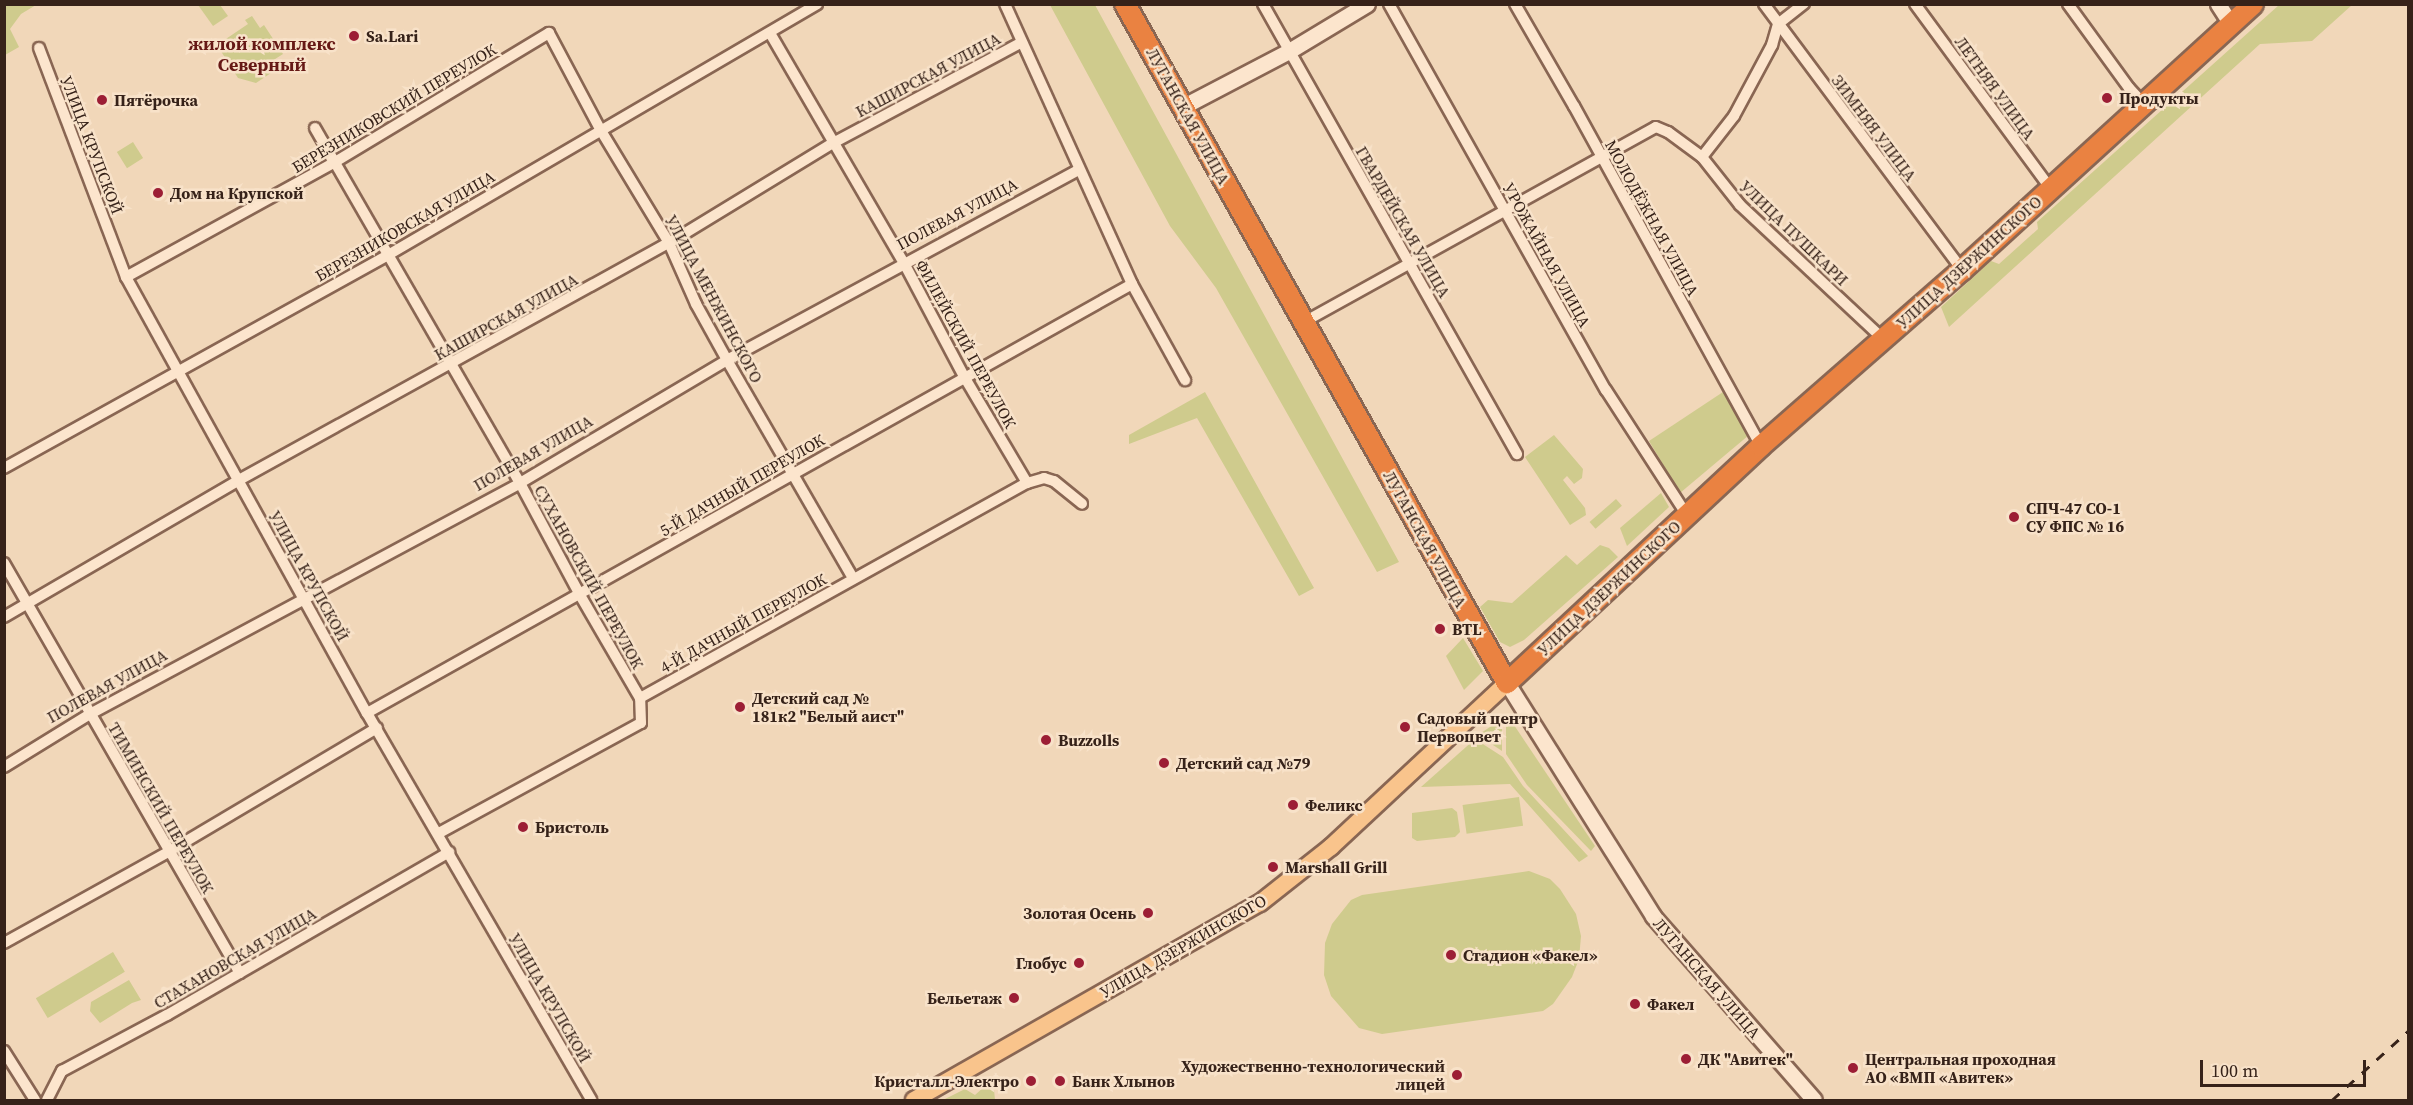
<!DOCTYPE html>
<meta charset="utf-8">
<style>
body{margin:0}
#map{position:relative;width:2413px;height:1105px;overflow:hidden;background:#f1d7b9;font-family:"Source Serif 4",serif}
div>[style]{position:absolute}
.green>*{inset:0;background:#cfcb8d;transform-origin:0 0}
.roads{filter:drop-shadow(2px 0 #896653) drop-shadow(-2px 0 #896653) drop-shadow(0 2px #896653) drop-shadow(0 -2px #896653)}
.street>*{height:10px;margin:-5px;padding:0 5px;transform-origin:5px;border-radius:5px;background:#fce5cd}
.secondary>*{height:15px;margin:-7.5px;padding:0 7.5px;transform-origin:7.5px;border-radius:7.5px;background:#fce5cd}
.primary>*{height:16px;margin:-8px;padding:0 8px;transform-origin:8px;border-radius:8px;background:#f9c48c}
.highway>*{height:20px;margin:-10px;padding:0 10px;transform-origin:10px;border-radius:10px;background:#ea8241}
.rail>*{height:3px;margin-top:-1.5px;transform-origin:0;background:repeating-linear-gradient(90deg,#362219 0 10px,transparent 0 20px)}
.dots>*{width:16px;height:16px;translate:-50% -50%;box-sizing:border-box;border:3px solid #f8e2c9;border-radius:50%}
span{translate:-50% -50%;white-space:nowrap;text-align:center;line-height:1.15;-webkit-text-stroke:5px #f8e2c9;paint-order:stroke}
.poi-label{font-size:16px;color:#362219;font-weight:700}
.left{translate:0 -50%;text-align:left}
.right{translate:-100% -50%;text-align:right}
.street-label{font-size:16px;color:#362219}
.neighbourhood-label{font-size:18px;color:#661815;font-weight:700}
.frame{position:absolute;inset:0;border:6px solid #362219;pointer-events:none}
.scale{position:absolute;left:2200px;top:1060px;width:166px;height:27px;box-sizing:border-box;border:3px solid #362219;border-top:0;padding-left:8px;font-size:18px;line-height:21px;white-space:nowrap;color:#362219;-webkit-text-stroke:4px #f8e2c9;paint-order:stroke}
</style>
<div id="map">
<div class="green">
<div style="clip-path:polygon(5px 4px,36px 5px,21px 14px,10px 29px,19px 47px,5px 55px)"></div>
<div style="clip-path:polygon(198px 5px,220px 5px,228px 16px,213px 26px)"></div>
<div style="clip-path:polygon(1050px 5px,1095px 5px,1399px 562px,1377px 572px,1216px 288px,1170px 226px)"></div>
<div style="clip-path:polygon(2279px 5px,2352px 5px,2312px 41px,2260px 44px,1949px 327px,1941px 307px,1991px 261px,1999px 264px,2038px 229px,2037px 222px)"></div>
<div style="clip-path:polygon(252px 16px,260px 28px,264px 25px,283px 54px,272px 61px,277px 69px,256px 83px,238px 78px,217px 45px,248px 24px,245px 20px)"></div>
<div style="left:133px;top:142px;width:19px;height:19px;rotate:58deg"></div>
<div style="clip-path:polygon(1205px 392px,1314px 588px,1299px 596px,1197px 418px,1129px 444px,1129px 435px)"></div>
<div style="clip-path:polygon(1723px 392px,1749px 435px,1680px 493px,1649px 441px)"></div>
<div style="clip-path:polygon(1554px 435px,1583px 469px,1582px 478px,1574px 484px,1567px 476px,1563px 480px,1585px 508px,1586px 515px,1570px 525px,1525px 457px)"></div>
<div style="clip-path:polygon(1661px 493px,1669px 507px,1627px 546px,1620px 528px)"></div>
<div style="left:1616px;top:499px;width:9px;height:35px;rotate:49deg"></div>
<div style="clip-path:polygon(1600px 545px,1609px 548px,1618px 557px,1524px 640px,1510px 647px,1500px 642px,1480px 607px,1488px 600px,1512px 603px,1566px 555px,1577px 565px)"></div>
<div style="clip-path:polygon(1463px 638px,1483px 671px,1464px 690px,1446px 656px)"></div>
<div style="clip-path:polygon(1502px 719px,1502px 751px,1478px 735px)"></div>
<div style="clip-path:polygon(1506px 719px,1514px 725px,1595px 846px,1591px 851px,1527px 785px,1506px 754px)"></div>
<div style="clip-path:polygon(1475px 739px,1503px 757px,1523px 786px,1588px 856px,1579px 862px,1510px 784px,1421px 787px)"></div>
<div style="left:1519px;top:797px;width:29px;height:57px;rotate:82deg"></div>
<div style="clip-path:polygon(1452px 808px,1457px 812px,1460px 832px,1455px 837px,1417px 841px,1412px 838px,1412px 813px)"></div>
<div style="clip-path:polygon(1529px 871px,1550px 879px,1560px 889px,1576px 914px,1581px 936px,1579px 959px,1572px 977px,1553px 1004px,1543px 1011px,1382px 1034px,1359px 1028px,1331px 996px,1324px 975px,1325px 943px,1332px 924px,1351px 900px,1362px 895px)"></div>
<div style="left:113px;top:952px;width:23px;height:90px;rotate:59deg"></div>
<div style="clip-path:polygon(129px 980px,141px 1000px,132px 1003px,100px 1023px,90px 1011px,91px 1002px)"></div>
<div style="clip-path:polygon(993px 1079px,995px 1100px,943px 1100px,965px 1089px,975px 1095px)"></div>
</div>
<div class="roads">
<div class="street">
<div style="left:1005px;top:4px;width:307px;rotate:65.6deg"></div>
<div style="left:1132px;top:284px;width:110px;rotate:61.1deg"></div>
<div style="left:1263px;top:4px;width:517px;rotate:60.56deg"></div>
<div style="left:1389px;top:4px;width:443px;rotate:60.7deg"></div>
<div style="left:1606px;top:390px;width:149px;rotate:57.1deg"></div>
<div style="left:1515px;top:4px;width:118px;rotate:60deg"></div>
<div style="left:1574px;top:106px;width:388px;rotate:61.2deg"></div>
<div style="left:1764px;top:4px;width:332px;rotate:53.3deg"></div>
<div style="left:1915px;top:4px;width:230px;rotate:53.7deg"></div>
<div style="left:2068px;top:4px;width:104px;rotate:54deg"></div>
<div style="left:2129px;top:88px;width:22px;rotate:47deg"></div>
<div style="left:770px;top:33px;width:266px;rotate:59.8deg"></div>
<div style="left:904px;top:263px;width:130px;rotate:62.1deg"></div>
<div style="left:965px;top:378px;width:122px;rotate:59.4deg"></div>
<div style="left:39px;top:48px;width:245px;rotate:69.2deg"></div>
<div style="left:126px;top:277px;width:498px;rotate:61.1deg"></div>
<div style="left:367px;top:713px;width:447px;rotate:59.9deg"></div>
<div style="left:315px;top:128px;width:410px;rotate:60deg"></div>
<div style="left:520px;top:483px;width:127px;rotate:61.8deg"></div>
<div style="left:580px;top:595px;width:119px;rotate:59.8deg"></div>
<div style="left:1702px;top:157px;width:52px;rotate:-52deg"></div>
<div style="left:1734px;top:116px;width:81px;rotate:-61.8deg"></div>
<div style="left:1772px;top:45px;width:22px;rotate:-74deg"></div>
<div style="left:1778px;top:24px;width:33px;rotate:-38deg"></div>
<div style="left:126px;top:277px;width:239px;rotate:-28.8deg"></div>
<div style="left:335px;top:162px;width:250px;rotate:-31.1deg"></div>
<div style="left:549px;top:33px;width:109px;rotate:62deg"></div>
<div style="left:600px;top:129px;width:133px;rotate:58.8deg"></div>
<div style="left:669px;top:243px;width:67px;rotate:66.1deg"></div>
<div style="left:696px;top:304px;width:64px;rotate:61deg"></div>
<div style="left:727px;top:360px;width:252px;rotate:60deg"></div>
<div style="left:1304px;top:322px;width:402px;rotate:-29deg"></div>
<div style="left:1656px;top:127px;width:13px;rotate:23deg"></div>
<div style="left:1668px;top:132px;width:42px;rotate:36.3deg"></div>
<div style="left:1702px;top:157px;width:61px;rotate:51.6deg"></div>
<div style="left:1740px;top:205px;width:196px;rotate:43.1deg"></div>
<div style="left:4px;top:468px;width:439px;rotate:-29deg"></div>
<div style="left:388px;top:255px;width:497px;rotate:-30.3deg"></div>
<div style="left:4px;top:563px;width:473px;rotate:60.1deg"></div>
<div style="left:4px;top:617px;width:272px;rotate:-30.2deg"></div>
<div style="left:239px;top:480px;width:491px;rotate:-28.9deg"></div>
<div style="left:669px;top:243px;width:192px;rotate:-31.4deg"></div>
<div style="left:833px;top:143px;width:214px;rotate:-28.1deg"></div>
<div style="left:367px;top:713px;width:877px;rotate:-29.28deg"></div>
<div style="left:4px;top:767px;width:101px;rotate:-31.6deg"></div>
<div style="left:90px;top:714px;width:488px;rotate:-28.2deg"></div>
<div style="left:520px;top:483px;width:241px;rotate:-30.7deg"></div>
<div style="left:727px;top:360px;width:400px;rotate:-28.4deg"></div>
<div style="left:439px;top:833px;width:230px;rotate:-28.6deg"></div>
<div style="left:641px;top:723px;width:25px;rotate:-92deg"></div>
<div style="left:640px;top:698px;width:443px;rotate:-29.1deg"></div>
<div style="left:1027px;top:483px;width:18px;rotate:-16deg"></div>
<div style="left:1044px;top:478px;width:10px;rotate:17deg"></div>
<div style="left:1054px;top:481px;width:36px;rotate:39deg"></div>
<div style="left:4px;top:943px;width:188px;rotate:-29deg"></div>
<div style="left:168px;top:852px;width:243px;rotate:-30.7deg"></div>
<div style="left:4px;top:1051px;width:58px;rotate:57.7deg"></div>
<div style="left:47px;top:1100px;width:33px;rotate:-63deg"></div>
<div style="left:62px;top:1071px;width:119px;rotate:-28.1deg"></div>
<div style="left:167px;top:1015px;width:326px;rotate:-30deg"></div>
</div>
<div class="secondary">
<div style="left:2218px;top:4px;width:24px;rotate:57deg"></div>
<div style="left:1182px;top:107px;width:121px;rotate:-27.6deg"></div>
<div style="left:1289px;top:51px;width:91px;rotate:-31.1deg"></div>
<div style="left:1507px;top:683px;width:275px;rotate:57.9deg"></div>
<div style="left:1653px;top:916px;width:244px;rotate:48.8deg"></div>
</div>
<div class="primary">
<div style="left:914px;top:1100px;width:398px;rotate:-29.7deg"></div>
<div style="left:1260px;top:903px;width:90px;rotate:-38.3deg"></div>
<div style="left:1331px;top:847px;width:241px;rotate:-43deg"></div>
</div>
<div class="highway">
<div style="left:1125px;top:4px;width:779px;rotate:60.64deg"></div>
<div style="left:1507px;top:683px;width:347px;rotate:-43deg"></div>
<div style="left:1761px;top:446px;width:267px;rotate:-41.2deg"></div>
<div style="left:1962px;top:270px;width:394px;rotate:-42.4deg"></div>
</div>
</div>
<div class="rail">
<div style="left:2332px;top:1100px;width:103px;rotate:-42.2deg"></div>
</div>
<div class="dots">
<div style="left:354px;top:36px;background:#9c1e35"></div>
<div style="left:2107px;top:98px;background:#9c1e35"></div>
<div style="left:102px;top:100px;background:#9c1e35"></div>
<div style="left:158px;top:193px;background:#9c1e35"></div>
<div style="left:2014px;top:517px;background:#9c1e35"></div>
<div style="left:1440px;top:629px;background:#9c1e35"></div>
<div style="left:740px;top:707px;background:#9c1e35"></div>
<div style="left:1405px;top:727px;background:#9c1e35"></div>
<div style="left:1046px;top:740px;background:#9c1e35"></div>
<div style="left:1164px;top:763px;background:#9c1e35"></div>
<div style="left:1293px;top:805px;background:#9c1e35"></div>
<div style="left:523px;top:827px;background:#9c1e35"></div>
<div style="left:1273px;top:867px;background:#9c1e35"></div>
<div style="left:1148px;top:913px;background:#9c1e35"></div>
<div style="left:1451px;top:955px;background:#9c1e35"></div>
<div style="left:1079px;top:963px;background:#9c1e35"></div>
<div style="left:1014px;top:998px;background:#9c1e35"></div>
<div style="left:1635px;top:1004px;background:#9c1e35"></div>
<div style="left:1686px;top:1059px;background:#9c1e35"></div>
<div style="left:1853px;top:1068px;background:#9c1e35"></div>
<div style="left:1457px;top:1075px;background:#9c1e35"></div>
<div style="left:1031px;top:1081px;background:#9c1e35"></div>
<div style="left:1060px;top:1081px;background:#9c1e35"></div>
</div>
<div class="poi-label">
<span class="left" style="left:366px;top:36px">Sa.Lari</span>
<span class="left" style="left:2119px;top:98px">Продукты</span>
<span class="left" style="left:114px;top:100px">Пятёрочка</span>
<span class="left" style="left:170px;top:193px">Дом на Крупской</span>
<span class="left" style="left:2026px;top:517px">СПЧ-47 СО-1<br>СУ ФПС № 16</span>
<span class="left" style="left:1452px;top:629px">BTL</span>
<span class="left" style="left:752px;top:707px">Детский сад №<br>181к2 "Белый аист"</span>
<span class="left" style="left:1417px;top:727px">Садовый центр<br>Первоцвет</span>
<span class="left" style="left:1058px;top:740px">Buzzolls</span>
<span class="left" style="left:1176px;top:763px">Детский сад №79</span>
<span class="left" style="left:1305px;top:805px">Феликс</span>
<span class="left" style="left:535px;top:827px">Бристоль</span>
<span class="left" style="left:1285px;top:867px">Marshall Grill</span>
<span class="right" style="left:1136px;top:913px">Золотая Осень</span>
<span class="left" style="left:1463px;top:955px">Стадион «Факел»</span>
<span class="right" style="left:1067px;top:963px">Глобус</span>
<span class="right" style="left:1002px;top:998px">Бельетаж</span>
<span class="left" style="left:1647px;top:1004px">Факел</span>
<span class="left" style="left:1698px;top:1059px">ДК "Авитек"</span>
<span class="left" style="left:1865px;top:1068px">Центральная проходная<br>АО «ВМП «Авитек»</span>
<span class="right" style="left:1445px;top:1075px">Художественно-технологический<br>лицей</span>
<span class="right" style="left:1019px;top:1081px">Кристалл-Электро</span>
<span class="left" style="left:1072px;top:1081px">Банк Хлынов</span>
</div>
<div class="street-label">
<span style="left:928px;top:75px;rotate:-28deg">КАШИРСКАЯ УЛИЦА</span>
<span style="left:1995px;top:88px;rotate:54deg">ЛЕТНЯЯ УЛИЦА</span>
<span style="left:394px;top:108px;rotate:-31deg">БЕРЕЗНИКОВСКИЙ ПЕРЕУЛОК</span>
<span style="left:1188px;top:116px;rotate:61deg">ЛУГАНСКАЯ УЛИЦА</span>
<span style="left:1874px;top:128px;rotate:53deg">ЗИМНЯЯ УЛИЦА</span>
<span style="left:92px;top:145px;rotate:69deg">УЛИЦА КРУПСКОЙ</span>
<span style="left:957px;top:214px;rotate:-28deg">ПОЛЕВАЯ УЛИЦА</span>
<span style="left:1652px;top:218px;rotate:61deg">МОЛОДЁЖНАЯ УЛИЦА</span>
<span style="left:1403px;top:222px;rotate:60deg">ГВАРДЕЙСКАЯ УЛИЦА</span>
<span style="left:405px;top:226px;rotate:-30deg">БЕРЕЗНИКОВСКАЯ УЛИЦА</span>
<span style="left:1794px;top:233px;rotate:44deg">УЛИЦА ПУШКАРИ</span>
<span style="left:1547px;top:255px;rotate:61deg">УРОЖАЙНАЯ УЛИЦА</span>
<span style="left:1969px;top:262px;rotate:-42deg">УЛИЦА ДЗЕРЖИНСКОГО</span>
<span style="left:714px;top:299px;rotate:62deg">УЛИЦА МЕНЖИНСКОГО</span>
<span style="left:506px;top:317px;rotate:-29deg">КАШИРСКАЯ УЛИЦА</span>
<span style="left:966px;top:344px;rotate:61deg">ФИЛЕЙСКИЙ ПЕРЕУЛОК</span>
<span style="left:533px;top:453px;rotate:-30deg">ПОЛЕВАЯ УЛИЦА</span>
<span style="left:742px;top:485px;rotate:-30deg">5-Й ДАЧНЫЙ ПЕРЕУЛОК</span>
<span style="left:1425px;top:539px;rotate:61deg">ЛУГАНСКАЯ УЛИЦА</span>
<span style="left:309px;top:576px;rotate:61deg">УЛИЦА КРУПСКОЙ</span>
<span style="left:589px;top:577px;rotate:61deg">СУХАНОВСКИЙ ПЕРЕУЛОК</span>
<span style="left:1609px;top:588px;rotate:-43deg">УЛИЦА ДЗЕРЖИНСКОГО</span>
<span style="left:743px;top:623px;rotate:-29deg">4-Й ДАЧНЫЙ ПЕРЕУЛОК</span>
<span style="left:107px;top:686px;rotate:-29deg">ПОЛЕВАЯ УЛИЦА</span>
<span style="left:161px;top:808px;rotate:60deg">ТИМИНСКИЙ ПЕРЕУЛОК</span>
<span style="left:1183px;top:946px;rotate:-30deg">УЛИЦА ДЗЕРЖИНСКОГО</span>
<span style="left:235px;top:958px;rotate:-30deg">СТАХАНОВСКАЯ УЛИЦА</span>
<span style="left:1707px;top:978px;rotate:49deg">ЛУГАНСКАЯ УЛИЦА</span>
<span style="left:550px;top:998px;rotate:60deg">УЛИЦА КРУПСКОЙ</span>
</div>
<div class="neighbourhood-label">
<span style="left:262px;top:55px">жилой комплекс<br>Северный</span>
</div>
<div class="frame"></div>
<div class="scale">100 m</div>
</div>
